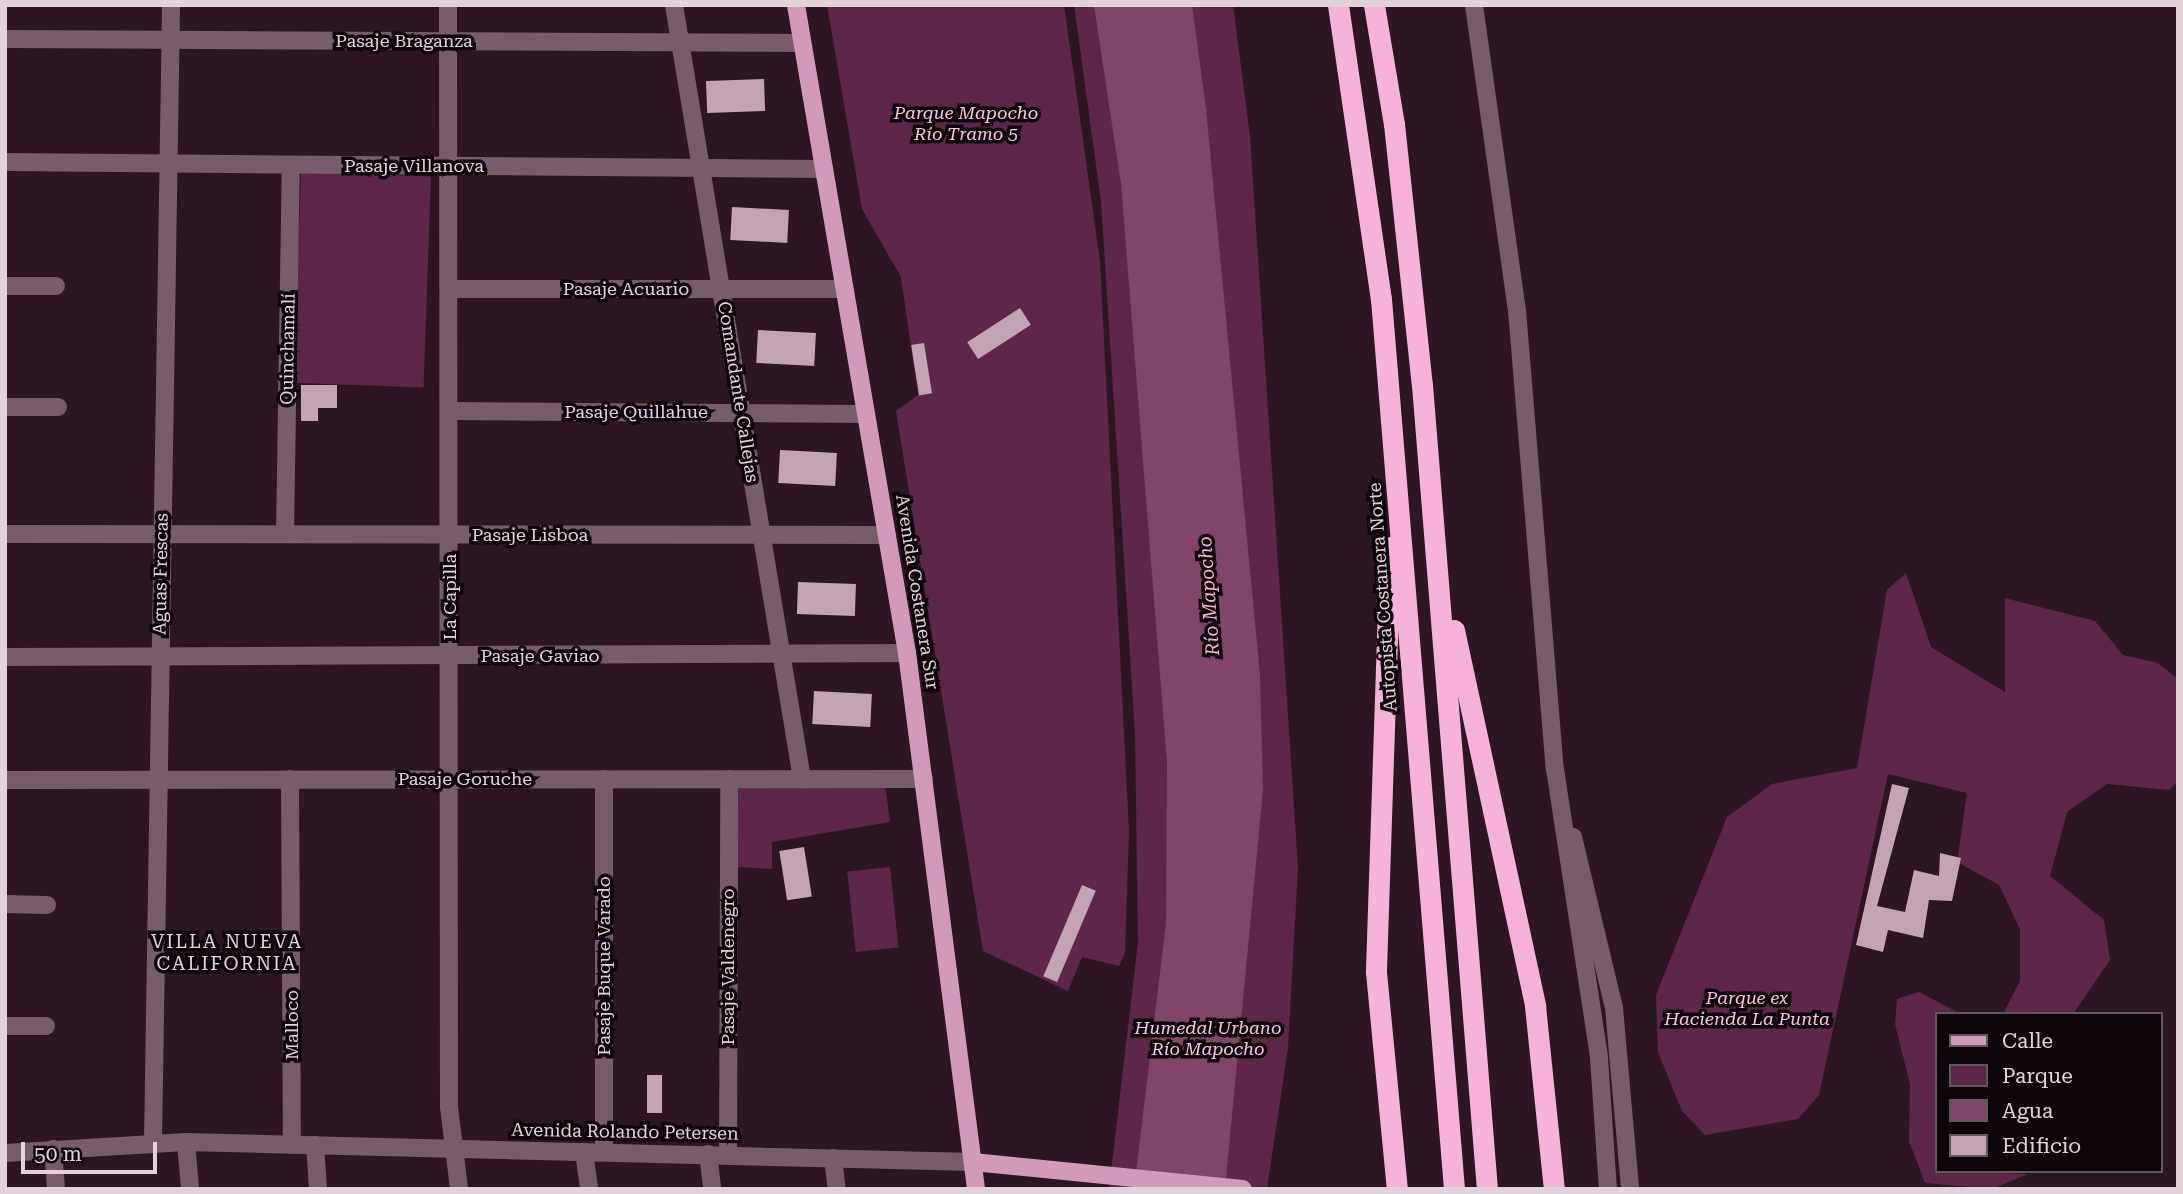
<!DOCTYPE html>
<meta charset="utf-8">
<style>
body{margin:0}
#map{position:relative;width:2183px;height:1194px;overflow:hidden;background:#2c1623;font-family:"Roboto Serif",serif}
div>[style]{position:absolute}
.green>*{inset:0;background:#5e2749;transform-origin:0 0}
.water>*{inset:0;background:#804568}
.building>*{inset:0;background:#c2a4b4;transform-origin:0 0}
.minor>*{height:18px;margin:-9px;padding:0 9px;transform-origin:9px;border-radius:9px;background:#775c6b}
.major>*{height:18px;margin:-9px;padding:0 9px;transform-origin:9px;border-radius:9px;background:#d299b9}
.highway>*{height:21px;margin:-10.5px;padding:0 10.5px;transform-origin:10.5px;border-radius:10.5px;background:#f6b2d9}
span{translate:-50% -50%;white-space:nowrap;text-align:center;line-height:1.15;-webkit-text-stroke:7px #0e050a;paint-order:stroke}
.street-label{font-size:18px;color:#e2d3db}
.park-label{font-size:18px;color:#fcc4e3;font-style:italic}
.water-label{font-size:19px;color:#f9b1da;font-style:italic}
.neighbourhood-label{font-size:19px;color:#e2d3db;letter-spacing:2px}
.frame{position:absolute;inset:0;border:7px solid #e2d3db;pointer-events:none}
.legend{position:absolute;left:1935px;top:1012px;width:228px;height:161px;box-sizing:border-box;background:#0e050a;border:2px solid #63575e;margin:0;padding:9px 12px;list-style:none;font-size:21px;color:#e2d3db}
.legend li{display:flex;align-items:center;gap:14px;height:35px}
.legend b{width:35px;border:2px solid #63575e}
.scale{position:absolute;left:21px;top:1142px;width:136px;height:32px;box-sizing:border-box;border:4px solid #e2d3db;border-top:0;padding-left:9px;font-size:21px;line-height:24px;white-space:nowrap;color:#e2d3db;-webkit-text-stroke:5px #0e050a;paint-order:stroke}
</style>
<div id="map">
<div class="green">
<div style="clip-path:polygon(827px 5px,1064px 5px,1100px 261px,1129px 831px,1125px 953px,1119px 966px,1082px 957px,1068px 991px,983px 951px,896px 411px,918px 395px,901px 277px,862px 209px)"></div>
<div style="clip-path:polygon(1074px 5px,1233px 5px,1250px 136px,1298px 868px,1288px 1048px,1267px 1189px,1109px 1189px,1138px 942px,1135px 733px,1101px 201px)"></div>
<div style="left:301px;top:172px;width:130px;height:211px;rotate:2deg"></div>
<div style="clip-path:polygon(1906px 573px,1931px 647px,2005px 692px,2005px 598px,2095px 621px,2123px 655px,2158px 663px,2178px 679px,2178px 781px,2169px 790px,2107px 784px,2067px 812px,2050px 876px,2104px 920px,2110px 960px,2073px 1014px,2003px 1014px,2020px 981px,2020px 929px,1999px 885px,1957px 862px,1967px 793px,1888px 774px,1819px 1095px,1798px 1119px,1705px 1135px,1682px 1111px,1658px 1052px,1656px 995px,1727px 817px,1772px 784px,1857px 768px,1887px 590px)"></div>
<div style="clip-path:polygon(885px 784px,890px 822px,772px 842px,772px 869px,736px 867px,739px 787px)"></div>
<div style="left:890px;top:867px;width:81px;height:43px;rotate:84deg"></div>
<div style="clip-path:polygon(1919px 992px,1961px 1014px,1936px 1014px,1936px 1171px,2028px 1174px,1992px 1189px,1925px 1183px,1909px 1141px,1910px 1084px,1895px 1024px,1897px 999px)"></div>
</div>
<div class="water">
<div style="clip-path:polygon(1094px 5px,1192px 5px,1206px 109px,1260px 675px,1263px 790px,1225px 1189px,1134px 1189px,1166px 923px,1167px 763px,1121px 184px)"></div>
</div>
<div class="building">
<div style="left:764px;top:79px;width:32px;height:58px;rotate:88deg"></div>
<div style="left:732px;top:207px;width:57px;height:33px;rotate:3deg"></div>
<div style="left:1020px;top:308px;width:20px;height:63px;rotate:57deg"></div>
<div style="left:758px;top:330px;width:58px;height:33px;rotate:3deg"></div>
<div style="left:924px;top:343px;width:51px;height:13px;rotate:81deg"></div>
<div style="clip-path:polygon(301px 385px,337px 385px,337px 408px,318px 408px,318px 421px,301px 421px)"></div>
<div style="left:780px;top:450px;width:57px;height:33px;rotate:3deg"></div>
<div style="left:798px;top:582px;width:58px;height:32px;rotate:2deg"></div>
<div style="left:814px;top:691px;width:58px;height:33px;rotate:3deg"></div>
<div style="clip-path:polygon(1892px 784px,1909px 788px,1877px 906px,1905px 912px,1914px 870px,1939px 876px,1940px 853px,1961px 858px,1952px 901px,1929px 900px,1923px 938px,1888px 930px,1883px 952px,1856px 945px)"></div>
<div style="left:804px;top:847px;width:50px;height:25px;rotate:81deg"></div>
<div style="left:1082px;top:885px;width:15px;height:99px;rotate:23deg"></div>
<div style="left:647px;top:1075px;width:15px;height:38px"></div>
</div>
<div class="minor">
<div style="left:448px;top:5px;width:1102px;rotate:89.95deg"></div>
<div style="left:449px;top:1107px;width:83px;rotate:83deg"></div>
<div style="left:674px;top:5px;width:785px;rotate:80.61deg"></div>
<div style="left:1474px;top:5px;width:308px;rotate:82deg"></div>
<div style="left:1517px;top:310px;width:461px;rotate:85.3deg"></div>
<div style="left:1555px;top:769px;width:292px;rotate:81.3deg"></div>
<div style="left:1599px;top:1058px;width:131px;rotate:86.1deg"></div>
<div style="left:5px;top:39px;width:797px;rotate:0.29deg"></div>
<div style="left:5px;top:162px;width:819px;rotate:0.49deg"></div>
<div style="left:5px;top:286px;width:51px"></div>
<div style="left:449px;top:289px;width:395px"></div>
<div style="left:5px;top:407px;width:53px"></div>
<div style="left:449px;top:411px;width:416px;rotate:0.4deg"></div>
<div style="left:5px;top:534px;width:882px;rotate:0.06deg"></div>
<div style="left:285px;top:534px;width:369px;rotate:-89.1deg"></div>
<div style="left:5px;top:657px;width:902px;rotate:-0.25deg"></div>
<div style="left:290px;top:779px;width:366px;rotate:89.7deg"></div>
<div style="left:5px;top:780px;width:919px;rotate:-0.06deg"></div>
<div style="left:1573px;top:837px;width:176px;rotate:76.5deg"></div>
<div style="left:1614px;top:1008px;width:182px;rotate:84.9deg"></div>
<div style="left:5px;top:904px;width:42px;rotate:1.4deg"></div>
<div style="left:5px;top:1026px;width:41px"></div>
<div style="left:153px;top:1142px;width:1137px;rotate:-89.09deg"></div>
<div style="left:186px;top:1142px;width:47px;rotate:85.1deg"></div>
<div style="left:315px;top:1145px;width:44px;rotate:86.1deg"></div>
<div style="left:53px;top:1149px;width:40px;rotate:85.7deg"></div>
<div style="left:584px;top:1152px;width:37px;rotate:82deg"></div>
<div style="left:604px;top:1152px;width:373px;rotate:-90deg"></div>
<div style="left:5px;top:1153px;width:181px;rotate:-3.5deg"></div>
<div style="left:186px;top:1142px;width:787px;rotate:1.46deg"></div>
<div style="left:708px;top:1154px;width:35px;rotate:83deg"></div>
<div style="left:728px;top:1155px;width:376px;rotate:-89.8deg"></div>
<div style="left:833px;top:1158px;width:31px;rotate:83deg"></div>
</div>
<div class="major">
<div style="left:796px;top:5px;width:657px;rotate:80.28deg"></div>
<div style="left:907px;top:653px;width:540px;rotate:82.66deg"></div>
<div style="left:973px;top:1162px;width:271px;rotate:5.7deg"></div>
</div>
<div class="highway">
<div style="left:1338px;top:5px;width:297px;rotate:81.7deg"></div>
<div style="left:1381px;top:299px;width:893px;rotate:85.31deg"></div>
<div style="left:1374px;top:5px;width:121px;rotate:80.5deg"></div>
<div style="left:1394px;top:124px;width:262px;rotate:83.9deg"></div>
<div style="left:1422px;top:385px;width:807px;rotate:85.38deg"></div>
<div style="left:1390px;top:547px;width:425px;rotate:91.9deg"></div>
<div style="left:1376px;top:972px;width:218px;rotate:84.5deg"></div>
<div style="left:1454px;top:630px;width:385px;rotate:77.8deg"></div>
<div style="left:1535px;top:1006px;width:184px;rotate:84.1deg"></div>
</div>
<div class="street-label">
<span style="left:404px;top:41px">Pasaje Braganza</span>
<span style="left:414px;top:166px">Pasaje Villanova</span>
<span style="left:626px;top:289px">Pasaje Acuario</span>
<span style="left:288px;top:349px;rotate:-89deg">Quinchamalí</span>
<span style="left:738px;top:392px;rotate:81deg">Comandante Callejas</span>
<span style="left:636px;top:412px">Pasaje Quillahue</span>
<span style="left:530px;top:535px">Pasaje Lisboa</span>
<span style="left:161px;top:574px;rotate:-89deg">Aguas Frescas</span>
<span style="left:917px;top:592px;rotate:81deg">Avenida Costanera Sur</span>
<span style="left:450px;top:597px;rotate:-90deg">La Capilla</span>
<span style="left:1383px;top:597px;rotate:-94deg">Autopista Costanera Norte</span>
<span style="left:540px;top:656px">Pasaje Gaviao</span>
<span style="left:465px;top:779px">Pasaje Goruche</span>
<span style="left:604px;top:966px;rotate:-90deg">Pasaje Buque Varado</span>
<span style="left:728px;top:967px;rotate:-90deg">Pasaje Valdenegro</span>
<span style="left:292px;top:1025px;rotate:-90deg">Malloco</span>
<span style="left:625px;top:1132px;rotate:1deg">Avenida Rolando Petersen</span>
</div>
<div class="park-label">
<span style="left:966px;top:124px">Parque Mapocho<br>Río Tramo 5</span>
<span style="left:1747px;top:1009px">Parque ex<br>Hacienda La Punta</span>
<span style="left:1208px;top:1039px">Humedal Urbano<br>Río Mapocho</span>
</div>
<div class="water-label">
<span style="left:1209px;top:596px;rotate:-94deg">Río Mapocho</span>
</div>
<div class="neighbourhood-label">
<span style="left:227px;top:953px">VILLA NUEVA<br>CALIFORNIA</span>
</div>
<div class="frame"></div>
<ul class="legend">
<li><b style="height:9px;background:#d299b9"></b>Calle</li>
<li><b style="height:19px;background:#5e2749"></b>Parque</li>
<li><b style="height:19px;background:#804568"></b>Agua</li>
<li><b style="height:19px;background:#c2a4b4"></b>Edificio</li>
</ul>
<div class="scale">50 m</div>
</div>
